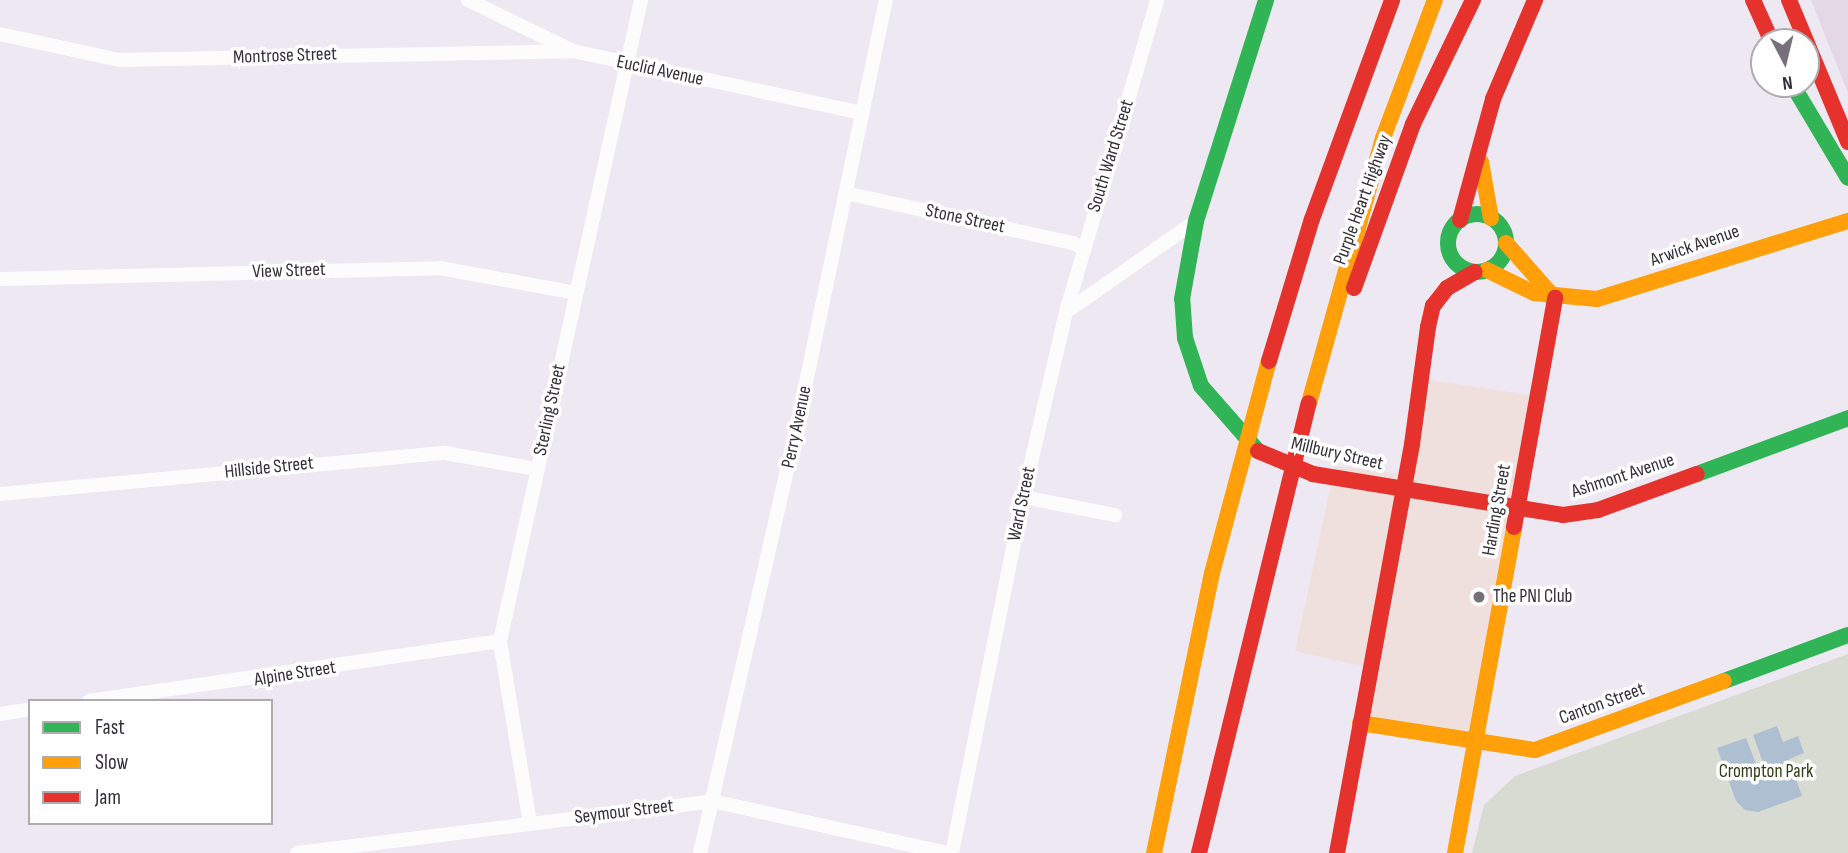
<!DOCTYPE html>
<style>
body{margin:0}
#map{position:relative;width:1848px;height:853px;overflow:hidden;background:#eee8f3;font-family:"Sofia Sans Condensed",sans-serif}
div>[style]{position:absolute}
.commercial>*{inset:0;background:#efe0de}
.industrial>*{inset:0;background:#e4d8e7}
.green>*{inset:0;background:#d7dbd1}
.water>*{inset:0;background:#aebfd1}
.street>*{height:14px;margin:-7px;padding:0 7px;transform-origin:7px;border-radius:7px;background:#fcfcfd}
.fast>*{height:16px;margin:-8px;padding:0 8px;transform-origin:8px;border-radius:8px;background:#30b455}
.fast>.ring{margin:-8px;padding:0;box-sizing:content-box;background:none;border:16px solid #30b455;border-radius:50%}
.slow>*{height:16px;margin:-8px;padding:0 8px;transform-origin:8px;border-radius:8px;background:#ff9f0a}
.jam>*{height:16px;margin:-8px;padding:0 8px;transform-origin:8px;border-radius:8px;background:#e5322d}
.dots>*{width:19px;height:19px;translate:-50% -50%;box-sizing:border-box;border:4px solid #fff;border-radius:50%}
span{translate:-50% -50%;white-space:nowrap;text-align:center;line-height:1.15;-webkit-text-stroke:7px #fff;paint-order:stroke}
.street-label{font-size:19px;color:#343038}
.poi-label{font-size:19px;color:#343038}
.left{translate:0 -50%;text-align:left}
.park-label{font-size:19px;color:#2e4013}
.legend{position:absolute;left:28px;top:699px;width:245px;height:126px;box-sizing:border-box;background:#fff;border:2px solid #aeacaf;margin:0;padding:9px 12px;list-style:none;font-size:21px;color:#343038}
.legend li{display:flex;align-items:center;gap:14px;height:35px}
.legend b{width:35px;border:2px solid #aeacaf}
.north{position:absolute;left:1750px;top:28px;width:70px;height:70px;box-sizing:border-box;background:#fff;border:2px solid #aeacaf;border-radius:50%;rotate:173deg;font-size:19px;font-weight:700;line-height:28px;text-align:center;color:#343038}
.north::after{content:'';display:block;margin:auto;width:24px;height:32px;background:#757079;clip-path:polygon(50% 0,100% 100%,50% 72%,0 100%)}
</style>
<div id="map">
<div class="commercial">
<div style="clip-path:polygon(1429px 380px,1543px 397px,1485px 740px,1364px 717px,1373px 669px,1295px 651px,1335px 466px,1412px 475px)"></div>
</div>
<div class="industrial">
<div style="clip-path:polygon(1811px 0,1848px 0,1848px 93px)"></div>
</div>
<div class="green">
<div style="clip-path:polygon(1848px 654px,1848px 853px,1472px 853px,1484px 805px,1515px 776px)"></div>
</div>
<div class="water">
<div style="clip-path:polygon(1777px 726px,1783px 742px,1798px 736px,1804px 753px,1789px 759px,1802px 796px,1758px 812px,1745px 810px,1736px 801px,1717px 748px,1746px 738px,1762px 779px,1768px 776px,1753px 735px)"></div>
</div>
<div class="street">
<div style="left:468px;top:0;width:117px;rotate:25.9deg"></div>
<div style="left:573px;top:51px;width:296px;rotate:12.1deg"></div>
<div style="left:0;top:34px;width:122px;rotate:12.3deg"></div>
<div style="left:119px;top:60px;width:454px;rotate:-1.1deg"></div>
<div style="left:845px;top:193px;width:233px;rotate:12.4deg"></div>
<div style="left:1073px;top:243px;width:13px;rotate:29deg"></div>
<div style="left:0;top:279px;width:440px;rotate:-1.4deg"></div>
<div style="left:440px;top:268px;width:138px;rotate:10.4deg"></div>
<div style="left:1066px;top:312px;width:159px;rotate:-35deg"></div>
<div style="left:0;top:494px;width:447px;rotate:-5.3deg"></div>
<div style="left:445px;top:453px;width:93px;rotate:9.9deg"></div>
<div style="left:1023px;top:497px;width:94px;rotate:11.1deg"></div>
<div style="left:89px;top:701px;width:415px;rotate:-8.3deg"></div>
<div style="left:0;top:714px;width:30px;rotate:-9deg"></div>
<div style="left:530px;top:823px;width:184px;rotate:-99.4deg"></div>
<div style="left:500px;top:641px;width:656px;rotate:-77.59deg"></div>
<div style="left:297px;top:853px;width:418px;rotate:-7.1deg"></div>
<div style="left:712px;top:801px;width:241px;rotate:12.5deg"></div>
<div style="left:700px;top:853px;width:429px;rotate:-77.2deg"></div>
<div style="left:795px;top:435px;width:444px;rotate:-78.2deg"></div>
<div style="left:952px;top:853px;width:363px;rotate:-78.7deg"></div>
<div style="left:1023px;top:497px;width:190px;rotate:-76.9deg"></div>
<div style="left:1066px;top:312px;width:325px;rotate:-73.7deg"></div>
</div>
<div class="fast">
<div style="left:1792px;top:84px;width:109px;rotate:59.2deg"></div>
<div class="ring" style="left:1448px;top:214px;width:42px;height:42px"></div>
<div style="left:1258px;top:451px;width:86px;rotate:-131.2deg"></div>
<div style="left:1201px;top:386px;width:51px;rotate:-108.4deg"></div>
<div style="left:1185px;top:338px;width:39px;rotate:-94deg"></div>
<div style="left:1182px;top:299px;width:79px;rotate:-79.8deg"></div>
<div style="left:1196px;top:221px;width:232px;rotate:-72.4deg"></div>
<div style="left:1697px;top:474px;width:161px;rotate:-20.3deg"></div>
<div style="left:1724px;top:681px;width:132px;rotate:-20.4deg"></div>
</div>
<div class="slow">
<div style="left:1481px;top:162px;width:57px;rotate:79.9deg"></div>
<div style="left:1506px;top:243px;width:68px;rotate:48.6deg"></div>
<div style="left:1487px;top:270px;width:52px;rotate:26.1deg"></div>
<div style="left:1534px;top:293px;width:63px;rotate:5.4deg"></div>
<div style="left:1597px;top:299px;width:263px;rotate:-17.3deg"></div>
<div style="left:1309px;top:403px;width:275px;rotate:-74.4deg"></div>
<div style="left:1383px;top:138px;width:147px;rotate:-69.4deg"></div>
<div style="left:1360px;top:723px;width:177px;rotate:8.8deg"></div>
<div style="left:1535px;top:750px;width:201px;rotate:-20.1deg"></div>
<div style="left:1154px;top:853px;width:286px;rotate:-78.3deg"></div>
<div style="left:1212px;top:573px;width:220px;rotate:-75deg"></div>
<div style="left:1455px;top:853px;width:331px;rotate:-79.7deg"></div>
</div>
<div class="jam">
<div style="left:1753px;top:0;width:46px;rotate:65.7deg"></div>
<div style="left:1789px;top:0;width:154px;rotate:67.4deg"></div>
<div style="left:1460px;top:220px;width:125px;rotate:-74.7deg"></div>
<div style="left:1493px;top:99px;width:108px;rotate:-67deg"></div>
<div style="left:1354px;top:288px;width:174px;rotate:-70.2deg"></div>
<div style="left:1413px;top:124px;width:138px;rotate:-64.2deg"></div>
<div style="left:1269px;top:361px;width:148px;rotate:-73.2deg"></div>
<div style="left:1312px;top:219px;width:233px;rotate:-69.9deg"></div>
<div style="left:1258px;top:451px;width:60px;rotate:22.7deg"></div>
<div style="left:1313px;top:474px;width:253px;rotate:9.3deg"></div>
<div style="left:1563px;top:515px;width:35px;rotate:-8deg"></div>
<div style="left:1598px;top:510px;width:105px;rotate:-20deg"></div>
<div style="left:1514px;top:527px;width:233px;rotate:-79.8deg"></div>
<div style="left:1199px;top:853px;width:463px;rotate:-76.3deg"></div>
<div style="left:1337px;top:853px;width:416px;rotate:-79.6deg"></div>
<div style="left:1412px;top:444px;width:118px;rotate:-82.2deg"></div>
<div style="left:1428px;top:327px;width:22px;rotate:-77deg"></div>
<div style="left:1433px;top:306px;width:23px;rotate:-52deg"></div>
<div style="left:1447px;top:288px;width:32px;rotate:-30deg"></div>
</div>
<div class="dots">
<div style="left:1479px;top:597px;background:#757079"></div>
</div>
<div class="street-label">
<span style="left:285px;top:56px;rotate:-2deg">Montrose Street</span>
<span style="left:660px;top:71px;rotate:12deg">Euclid Avenue</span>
<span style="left:1111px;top:156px;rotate:-73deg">South Ward Street</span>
<span style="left:1363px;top:200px;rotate:-70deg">Purple Heart Highway</span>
<span style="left:965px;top:219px;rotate:12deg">Stone Street</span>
<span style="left:1695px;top:246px;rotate:-19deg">Arwick Avenue</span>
<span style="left:289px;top:271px;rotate:-2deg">View Street</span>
<span style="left:550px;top:410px;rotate:-78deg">Sterling Street</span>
<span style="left:797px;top:427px;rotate:-78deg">Perry Avenue</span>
<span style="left:1337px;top:454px;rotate:13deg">Millbury Street</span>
<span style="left:269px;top:468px;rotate:-6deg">Hillside Street</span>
<span style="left:1623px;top:476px;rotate:-18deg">Ashmont Avenue</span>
<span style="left:1022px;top:504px;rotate:-78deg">Ward Street</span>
<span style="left:1497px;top:510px;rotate:-80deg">Harding Street</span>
<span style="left:295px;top:674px;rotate:-9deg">Alpine Street</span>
<span style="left:1602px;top:704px;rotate:-20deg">Canton Street</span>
<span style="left:624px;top:812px;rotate:-7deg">Seymour Street</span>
</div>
<div class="poi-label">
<span class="left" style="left:1493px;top:597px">The PNI Club</span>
</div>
<div class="park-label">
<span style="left:1766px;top:772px">Crompton Park</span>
</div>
<ul class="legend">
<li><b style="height:9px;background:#30b455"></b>Fast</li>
<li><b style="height:9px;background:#ff9f0a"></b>Slow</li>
<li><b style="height:9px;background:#e5322d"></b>Jam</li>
</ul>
<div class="north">N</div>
</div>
